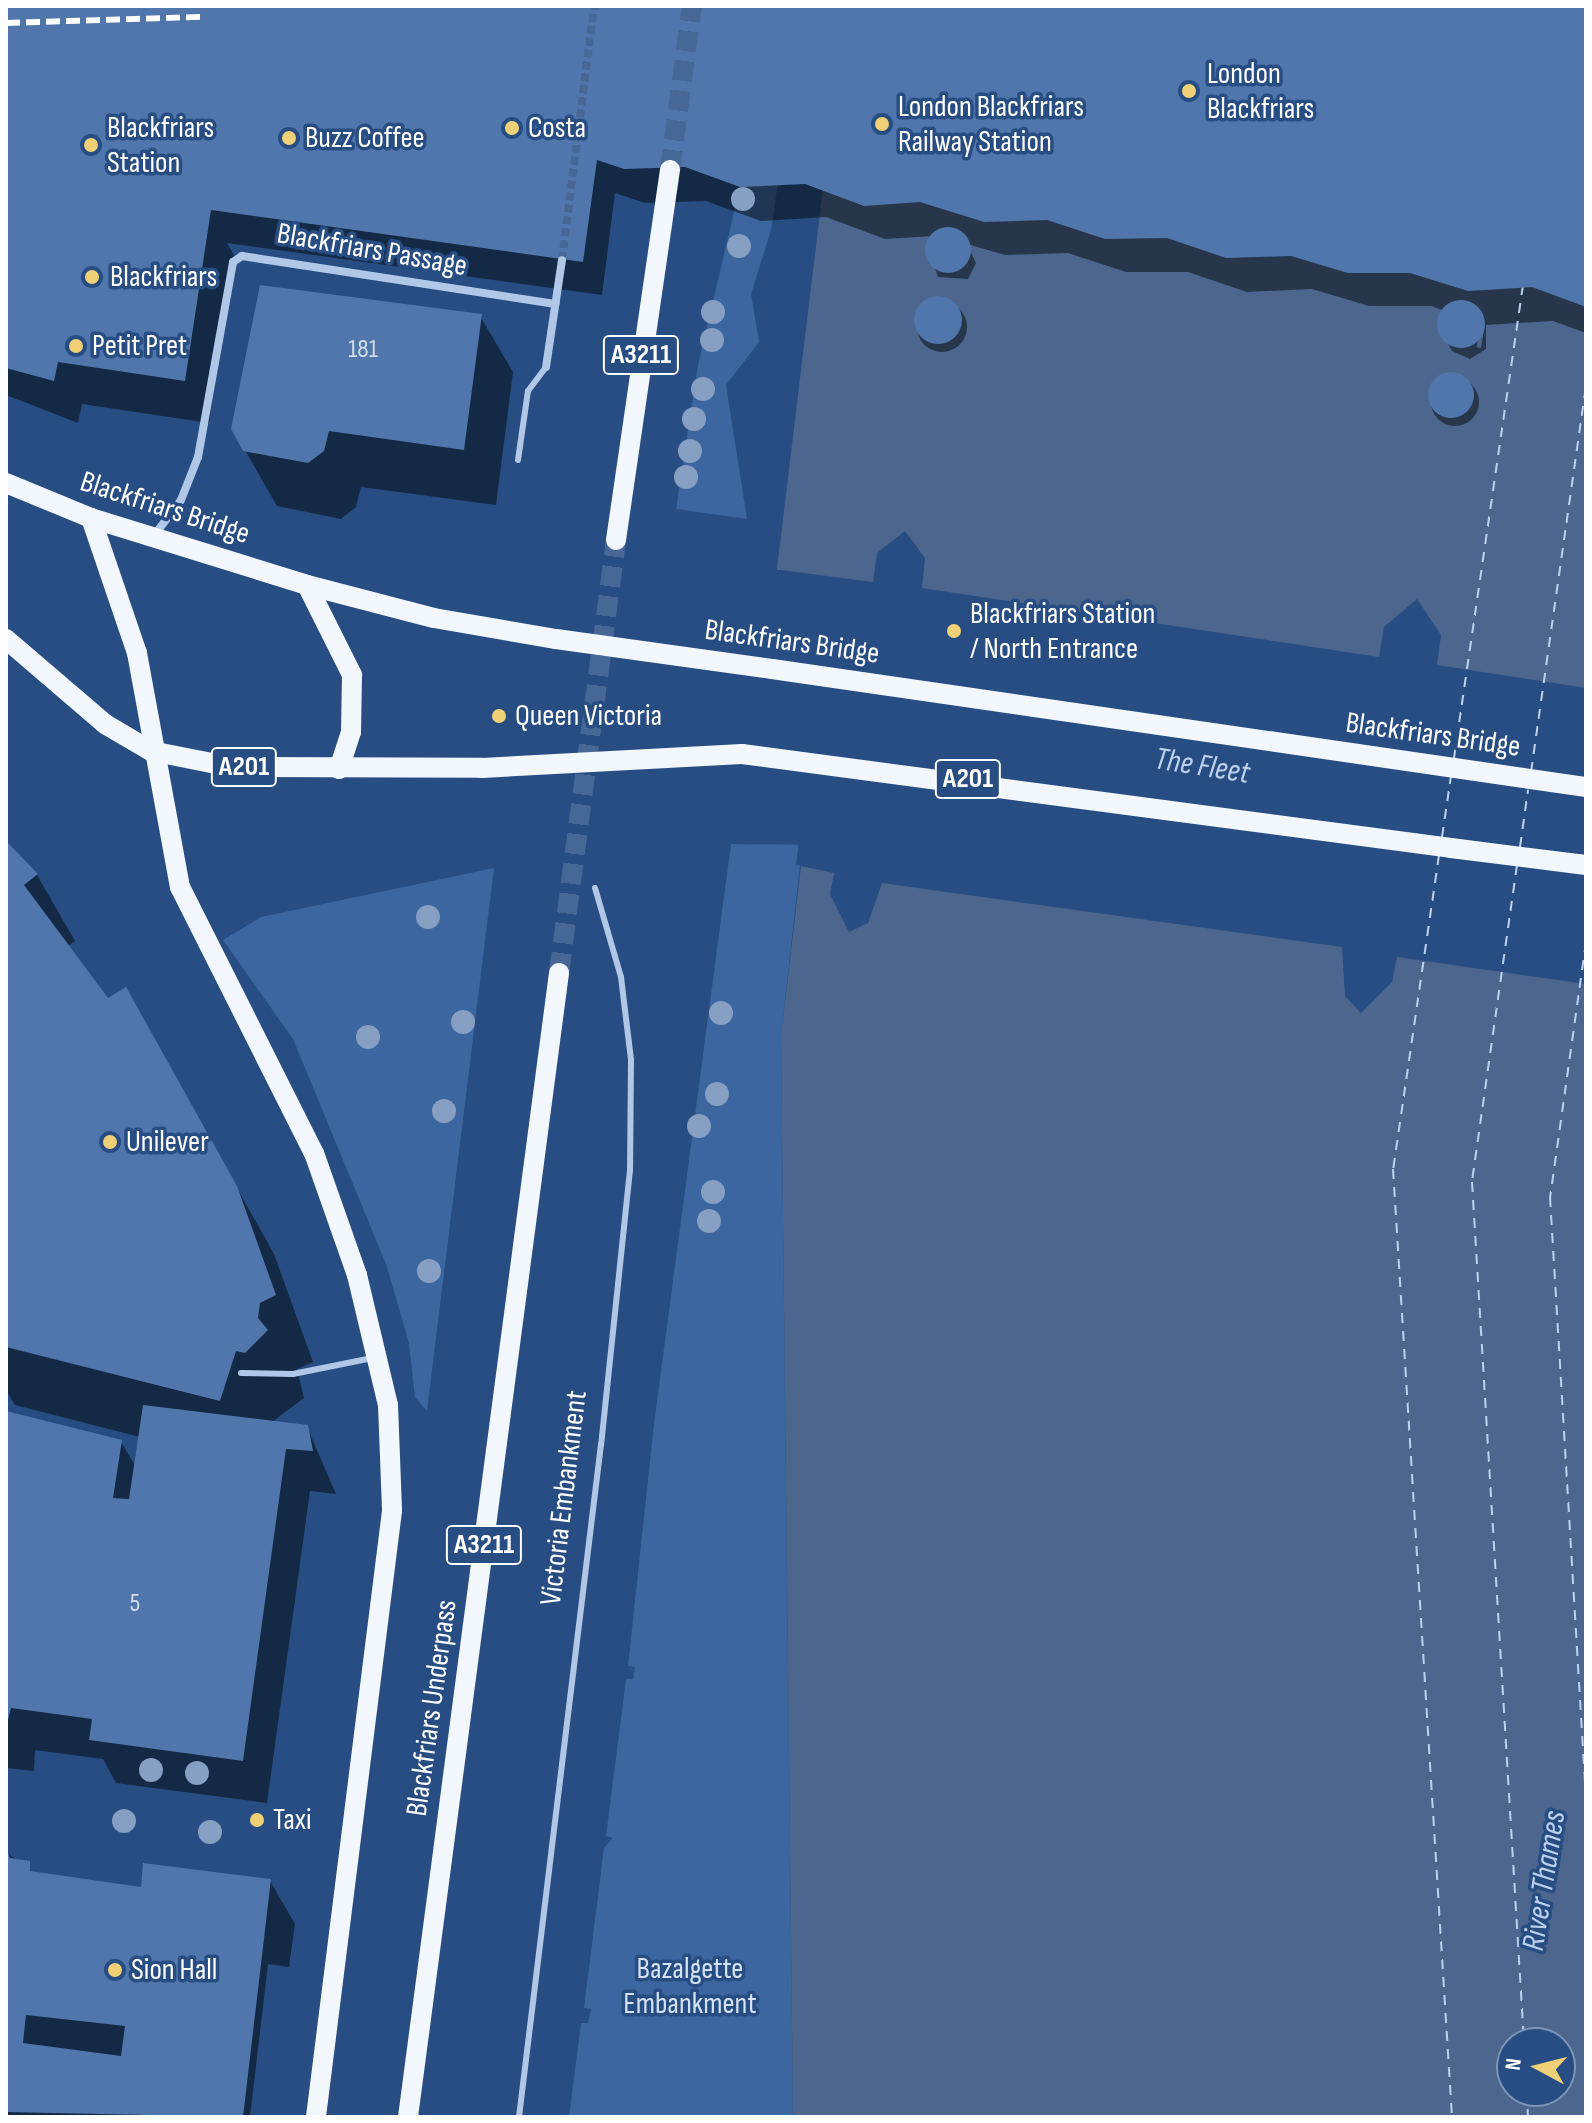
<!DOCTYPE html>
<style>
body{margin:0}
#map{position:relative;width:1592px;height:2123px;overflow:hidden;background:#274d83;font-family:"Sofia Sans Condensed",sans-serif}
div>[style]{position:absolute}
.green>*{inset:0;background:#3c66a0}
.water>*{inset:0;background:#4c668d}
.pier>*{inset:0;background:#274d83}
.shadow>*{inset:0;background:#0007}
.round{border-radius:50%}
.ferry>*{height:2px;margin-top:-1px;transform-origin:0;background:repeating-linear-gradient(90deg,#bcd1ee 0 10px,transparent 0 18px)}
.building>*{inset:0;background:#5076ab}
.minor-tunnel>*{height:8px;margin-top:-4px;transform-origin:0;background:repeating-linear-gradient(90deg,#476896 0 8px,transparent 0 12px)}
.primary-tunnel>*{height:20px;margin-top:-10px;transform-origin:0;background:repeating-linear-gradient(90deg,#476896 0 20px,transparent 0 30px)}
.service>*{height:6px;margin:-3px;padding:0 3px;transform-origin:3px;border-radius:3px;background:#b0c7e7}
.minor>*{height:8px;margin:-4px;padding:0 4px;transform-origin:4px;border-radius:4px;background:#b0c7e7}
.primary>*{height:20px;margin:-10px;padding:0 10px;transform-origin:10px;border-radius:10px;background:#f2f6fd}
.rail>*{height:6px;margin-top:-3px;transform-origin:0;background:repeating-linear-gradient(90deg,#fff 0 14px,transparent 0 20px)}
.service-bridge>*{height:6px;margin:-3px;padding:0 3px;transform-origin:3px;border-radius:3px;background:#b0c7e7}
.primary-bridge>*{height:20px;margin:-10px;padding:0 10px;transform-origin:10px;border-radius:10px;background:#f2f6fd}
.trees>*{width:24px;height:24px;margin:-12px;border-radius:50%;background:#869fc2}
.dots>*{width:22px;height:22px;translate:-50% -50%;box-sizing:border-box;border:4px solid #274d83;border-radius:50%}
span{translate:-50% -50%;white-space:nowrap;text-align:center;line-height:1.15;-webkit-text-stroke:7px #274d83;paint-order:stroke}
.number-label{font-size:26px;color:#d3ddea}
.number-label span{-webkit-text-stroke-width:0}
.shield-label span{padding:2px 6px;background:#274d83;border:2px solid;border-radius:6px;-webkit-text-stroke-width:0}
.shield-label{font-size:28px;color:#fff;font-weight:700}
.poi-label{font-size:30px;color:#fff}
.left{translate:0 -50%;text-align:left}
.street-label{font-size:30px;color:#fff}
.park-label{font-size:30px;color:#d4e2f6}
.water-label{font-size:32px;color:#bcd1ee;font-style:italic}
.frame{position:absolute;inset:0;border:8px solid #fff;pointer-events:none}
.north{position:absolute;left:1496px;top:2027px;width:80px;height:80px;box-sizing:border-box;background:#274d83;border:2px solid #7d94b5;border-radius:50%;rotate:277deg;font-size:22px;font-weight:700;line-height:32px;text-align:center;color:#fff}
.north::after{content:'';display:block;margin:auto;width:28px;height:36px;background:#efd076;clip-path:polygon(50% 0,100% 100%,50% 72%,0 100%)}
</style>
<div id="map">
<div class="green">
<div style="clip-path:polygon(765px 6px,804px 6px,771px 230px,751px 294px,759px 342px,726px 385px,747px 519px,676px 509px,698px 365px,739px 191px)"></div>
<div style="clip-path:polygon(731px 844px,817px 845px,800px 866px,781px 1036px,793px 2117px,569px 2117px,581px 2023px,588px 2023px,591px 2009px,584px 2008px,604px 1848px,613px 1838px,606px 1836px,626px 1679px,633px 1679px,635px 1667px,628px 1666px,654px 1424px)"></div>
<div style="clip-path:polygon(494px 868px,427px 1411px,415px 1397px,409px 1343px,386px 1264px,293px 1039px,223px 940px,261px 917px)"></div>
</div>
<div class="water">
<div style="clip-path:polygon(evenodd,845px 6px,1586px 6px,1586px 2117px,793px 2117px,781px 1036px,825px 662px,821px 641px,807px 622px,772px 610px,845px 6px,1512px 2043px,1560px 2043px,1560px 2091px,1512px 2091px,1512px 2043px)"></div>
</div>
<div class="pier">
<div style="clip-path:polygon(905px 531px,925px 558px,922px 588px,1379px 657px,1384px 627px,1417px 599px,1441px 635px,1437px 665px,1586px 688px,1586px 984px,1397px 957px,1392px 982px,1361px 1013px,1345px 996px,1342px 947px,882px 883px,868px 923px,849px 932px,830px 894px,834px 873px,796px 865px,820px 662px,804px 625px,769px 612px,773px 569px,873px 582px,877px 553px)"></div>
</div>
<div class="shadow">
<div style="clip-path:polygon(evenodd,6px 6px,1586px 6px,1586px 333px,1553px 321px,1486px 325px,1486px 349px,1470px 359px,1452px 351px,1439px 327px,1444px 311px,1431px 306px,1369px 306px,1312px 289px,1247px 292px,1188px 272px,1126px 272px,1068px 253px,1005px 255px,967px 244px,976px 263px,968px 279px,938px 277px,927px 246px,934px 236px,885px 239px,826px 217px,761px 221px,706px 201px,645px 203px,615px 193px,602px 295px,227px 243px,234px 255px,209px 423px,82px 404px,78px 423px,6px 395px,6px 6px,1481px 323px,1485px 323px,1481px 348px,1477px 347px,1481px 323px)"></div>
<div class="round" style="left:917px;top:302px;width:50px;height:50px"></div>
<div style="clip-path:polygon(480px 316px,513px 372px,496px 505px,361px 487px,356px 507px,341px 519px,277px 506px,233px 429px)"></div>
<div class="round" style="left:1431px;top:378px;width:48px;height:48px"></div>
<div style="clip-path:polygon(6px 844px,37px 875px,75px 941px,68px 946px,108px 1001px,163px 1056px,274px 1254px,313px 1362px,297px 1369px,304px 1398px,272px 1422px,307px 1427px,336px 1494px,310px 1491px,267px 1803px,116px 1783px,103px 1759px,35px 1750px,34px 1771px,6px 1768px,6px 1415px,121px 1442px,136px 1467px,140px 1437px,15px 1405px,6px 1390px)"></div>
<div style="clip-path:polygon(6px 1852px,34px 1874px,143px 1889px,270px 1881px,295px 1924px,289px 1967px,268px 1964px,250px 2117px,6px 2117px)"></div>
</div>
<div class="ferry">
<div style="left:1454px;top:758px;width:478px;rotate:-81.7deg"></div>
<div style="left:1531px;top:772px;width:392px;rotate:-81.9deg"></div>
<div style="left:1442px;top:837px;width:62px;rotate:-81.6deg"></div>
<div style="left:1520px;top:847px;width:58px;rotate:-82deg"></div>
<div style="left:1439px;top:855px;width:317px;rotate:98.3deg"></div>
<div style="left:1393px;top:1169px;width:950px;rotate:86.44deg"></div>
<div style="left:1517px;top:865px;width:320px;rotate:98.1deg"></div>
<div style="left:1472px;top:1182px;width:863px;rotate:86.54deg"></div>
<div style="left:1586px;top:942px;width:258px;rotate:98deg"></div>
<div style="left:1550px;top:1197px;width:603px;rotate:86.58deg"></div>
<div style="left:1527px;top:2091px;width:26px;rotate:88deg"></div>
</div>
<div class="building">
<div style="clip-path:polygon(6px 6px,1586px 6px,1586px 307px,1532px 287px,1468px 291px,1410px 273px,1348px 273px,1291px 256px,1226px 258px,1167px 238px,1105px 239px,1047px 220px,984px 222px,920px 202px,864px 206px,805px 184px,740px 187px,685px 167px,624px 169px,597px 160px,583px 262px,211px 210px,185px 381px,58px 362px,54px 381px,6px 368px)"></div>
<div class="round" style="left:925px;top:227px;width:46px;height:46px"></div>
<div style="clip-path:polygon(260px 285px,482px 314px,464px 450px,329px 431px,324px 451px,308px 463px,243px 451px,231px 429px)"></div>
<div class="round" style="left:914px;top:296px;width:48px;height:48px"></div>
<div class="round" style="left:1437px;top:300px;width:48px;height:48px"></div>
<div class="round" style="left:1428px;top:372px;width:46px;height:46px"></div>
<div style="clip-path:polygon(6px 841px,38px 874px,24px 885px,108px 998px,126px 987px,237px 1186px,276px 1295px,260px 1303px,258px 1318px,268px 1330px,245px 1353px,236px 1351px,220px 1401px,6px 1347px)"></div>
<div style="clip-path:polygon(143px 1405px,308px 1425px,313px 1451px,286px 1449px,243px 1761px,89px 1740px,92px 1719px,11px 1708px,6px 1728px,6px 1411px,122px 1440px,113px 1498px,129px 1499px)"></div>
<div style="clip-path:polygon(evenodd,6px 1848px,10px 1858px,30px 1861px,30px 1871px,141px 1887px,143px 1863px,271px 1879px,243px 2117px,6px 2112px,6px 1848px,26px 2015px,125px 2026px,121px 2056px,23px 2043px,26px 2015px)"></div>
</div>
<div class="minor-tunnel">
<div style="left:562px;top:260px;width:256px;rotate:-82.8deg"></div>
</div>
<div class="primary-tunnel">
<div style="left:670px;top:170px;width:165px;rotate:-82.4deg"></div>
<div style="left:559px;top:973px;width:437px;rotate:-82.5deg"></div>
</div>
<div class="service">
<div style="left:518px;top:460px;width:70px;rotate:-81.8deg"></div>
<div style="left:528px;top:391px;width:30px;rotate:-53deg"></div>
<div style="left:241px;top:1373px;width:52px;rotate:1.1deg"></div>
<div style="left:293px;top:1374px;width:81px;rotate:-11.4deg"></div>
<div style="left:519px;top:2117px;width:678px;rotate:-83.05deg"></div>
</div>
<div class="minor">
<div style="left:546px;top:367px;width:108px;rotate:-81.5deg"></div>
<div style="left:153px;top:537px;width:46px;rotate:-52.9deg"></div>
<div style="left:181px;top:500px;width:46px;rotate:-68.4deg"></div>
<div style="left:198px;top:457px;width:198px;rotate:-79.8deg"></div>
<div style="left:233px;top:262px;width:11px;rotate:-34deg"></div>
<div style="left:242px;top:256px;width:317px;rotate:8.7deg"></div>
</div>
<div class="primary">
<div style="left:6px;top:483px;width:92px;rotate:22.4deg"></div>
<div style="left:91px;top:518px;width:226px;rotate:17.2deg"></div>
<div style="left:307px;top:585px;width:131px;rotate:14.6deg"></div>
<div style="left:434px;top:618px;width:124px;rotate:9.8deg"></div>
<div style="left:91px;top:518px;width:143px;rotate:71.2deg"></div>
<div style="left:137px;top:653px;width:238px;rotate:79.6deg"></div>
<div style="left:180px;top:887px;width:298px;rotate:63.3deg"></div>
<div style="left:314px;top:1153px;width:129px;rotate:70.6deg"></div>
<div style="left:357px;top:1275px;width:134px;rotate:76.6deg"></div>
<div style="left:388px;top:1405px;width:106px;rotate:87.8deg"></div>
<div style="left:392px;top:1511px;width:611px;rotate:97.15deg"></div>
<div style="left:616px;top:540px;width:374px;rotate:-81.7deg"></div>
<div style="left:307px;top:585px;width:101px;rotate:63.4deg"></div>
<div style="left:352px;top:675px;width:57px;rotate:91deg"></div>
<div style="left:351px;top:732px;width:39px;rotate:108deg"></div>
<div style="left:6px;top:639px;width:130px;rotate:40.6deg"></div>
<div style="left:105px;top:724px;width:53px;rotate:30.4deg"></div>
<div style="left:151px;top:751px;width:83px;rotate:11.2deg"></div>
<div style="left:232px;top:767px;width:250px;rotate:0.2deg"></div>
<div style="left:772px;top:669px;width:823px;rotate:8.25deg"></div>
<div style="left:1451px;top:848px;width:136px;rotate:7.2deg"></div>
<div style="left:408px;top:2117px;width:1154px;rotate:-82.48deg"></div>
</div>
<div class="rail">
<div style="left:6px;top:23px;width:195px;rotate:-1.8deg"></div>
</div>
<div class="service-bridge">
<div style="left:595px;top:888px;width:93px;rotate:73.7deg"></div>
<div style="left:621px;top:977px;width:84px;rotate:83.1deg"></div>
<div style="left:631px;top:1060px;width:110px;rotate:90.5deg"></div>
<div style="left:630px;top:1170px;width:276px;rotate:96deg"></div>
</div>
<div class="primary-bridge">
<div style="left:556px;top:639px;width:218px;rotate:7.9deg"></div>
<div style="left:482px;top:768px;width:260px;rotate:-3.1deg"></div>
<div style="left:742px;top:754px;width:715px;rotate:7.55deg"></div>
</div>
<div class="trees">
<div style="left:743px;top:199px"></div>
<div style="left:739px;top:246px"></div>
<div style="left:713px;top:312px"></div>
<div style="left:712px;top:340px"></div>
<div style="left:703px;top:389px"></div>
<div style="left:694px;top:419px"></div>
<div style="left:690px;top:451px"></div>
<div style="left:686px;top:477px"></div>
<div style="left:428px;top:917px"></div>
<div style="left:721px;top:1013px"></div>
<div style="left:463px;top:1022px"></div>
<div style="left:368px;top:1037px"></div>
<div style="left:717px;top:1094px"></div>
<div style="left:444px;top:1111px"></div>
<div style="left:699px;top:1126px"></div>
<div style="left:713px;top:1192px"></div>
<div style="left:709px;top:1221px"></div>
<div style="left:429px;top:1271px"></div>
<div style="left:151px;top:1770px"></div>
<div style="left:197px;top:1773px"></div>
<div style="left:124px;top:1821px"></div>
<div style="left:210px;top:1832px"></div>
</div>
<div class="dots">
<div style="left:1189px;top:91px;background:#efd076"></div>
<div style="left:882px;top:124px;background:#efd076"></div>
<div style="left:512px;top:128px;background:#efd076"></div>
<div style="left:289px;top:138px;background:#efd076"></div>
<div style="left:91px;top:145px;background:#efd076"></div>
<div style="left:92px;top:277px;background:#efd076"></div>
<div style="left:76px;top:346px;background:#efd076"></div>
<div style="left:954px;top:631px;background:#efd076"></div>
<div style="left:499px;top:716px;background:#efd076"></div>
<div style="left:110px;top:1142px;background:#efd076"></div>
<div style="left:257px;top:1820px;background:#efd076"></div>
<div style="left:115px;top:1970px;background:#efd076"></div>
</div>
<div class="number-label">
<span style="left:363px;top:350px">181</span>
<span style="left:135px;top:1604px">5</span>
</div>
<div class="shield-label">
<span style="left:641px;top:355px">A3211</span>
<span style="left:244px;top:767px">A201</span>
<span style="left:968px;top:779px">A201</span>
<span style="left:484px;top:1545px">A3211</span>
</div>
<div class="poi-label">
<span class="left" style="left:1207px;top:91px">London<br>Blackfriars</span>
<span class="left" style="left:898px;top:124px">London Blackfriars<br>Railway Station</span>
<span class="left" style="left:107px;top:145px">Blackfriars<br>Station</span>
<span class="left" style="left:528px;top:128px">Costa</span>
<span class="left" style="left:305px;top:138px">Buzz Coffee</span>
<span class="left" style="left:110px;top:277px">Blackfriars</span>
<span class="left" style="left:92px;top:346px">Petit Pret</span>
<span class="left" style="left:970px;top:631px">Blackfriars Station<br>/ North Entrance</span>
<span class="left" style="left:515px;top:716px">Queen Victoria</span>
<span class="left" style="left:126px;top:1142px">Unilever</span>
<span class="left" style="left:273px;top:1820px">Taxi</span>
<span class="left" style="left:131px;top:1970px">Sion Hall</span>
</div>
<div class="street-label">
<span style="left:372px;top:250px;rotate:10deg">Blackfriars Passage</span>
<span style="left:165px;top:508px;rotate:18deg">Blackfriars Bridge</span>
<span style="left:792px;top:642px;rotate:8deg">Blackfriars Bridge</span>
<span style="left:1433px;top:735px;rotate:8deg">Blackfriars Bridge</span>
<span style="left:564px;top:1498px;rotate:-83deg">Victoria Embankment</span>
<span style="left:432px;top:1708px;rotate:-82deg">Blackfriars Underpass</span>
</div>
<div class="park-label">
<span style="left:690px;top:1986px">Bazalgette<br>Embankment</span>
</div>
<div class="water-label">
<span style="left:1202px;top:767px;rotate:9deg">The Fleet</span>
<span style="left:1545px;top:1881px;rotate:-81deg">River Thames</span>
</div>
<div class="frame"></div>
<div class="north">N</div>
</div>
